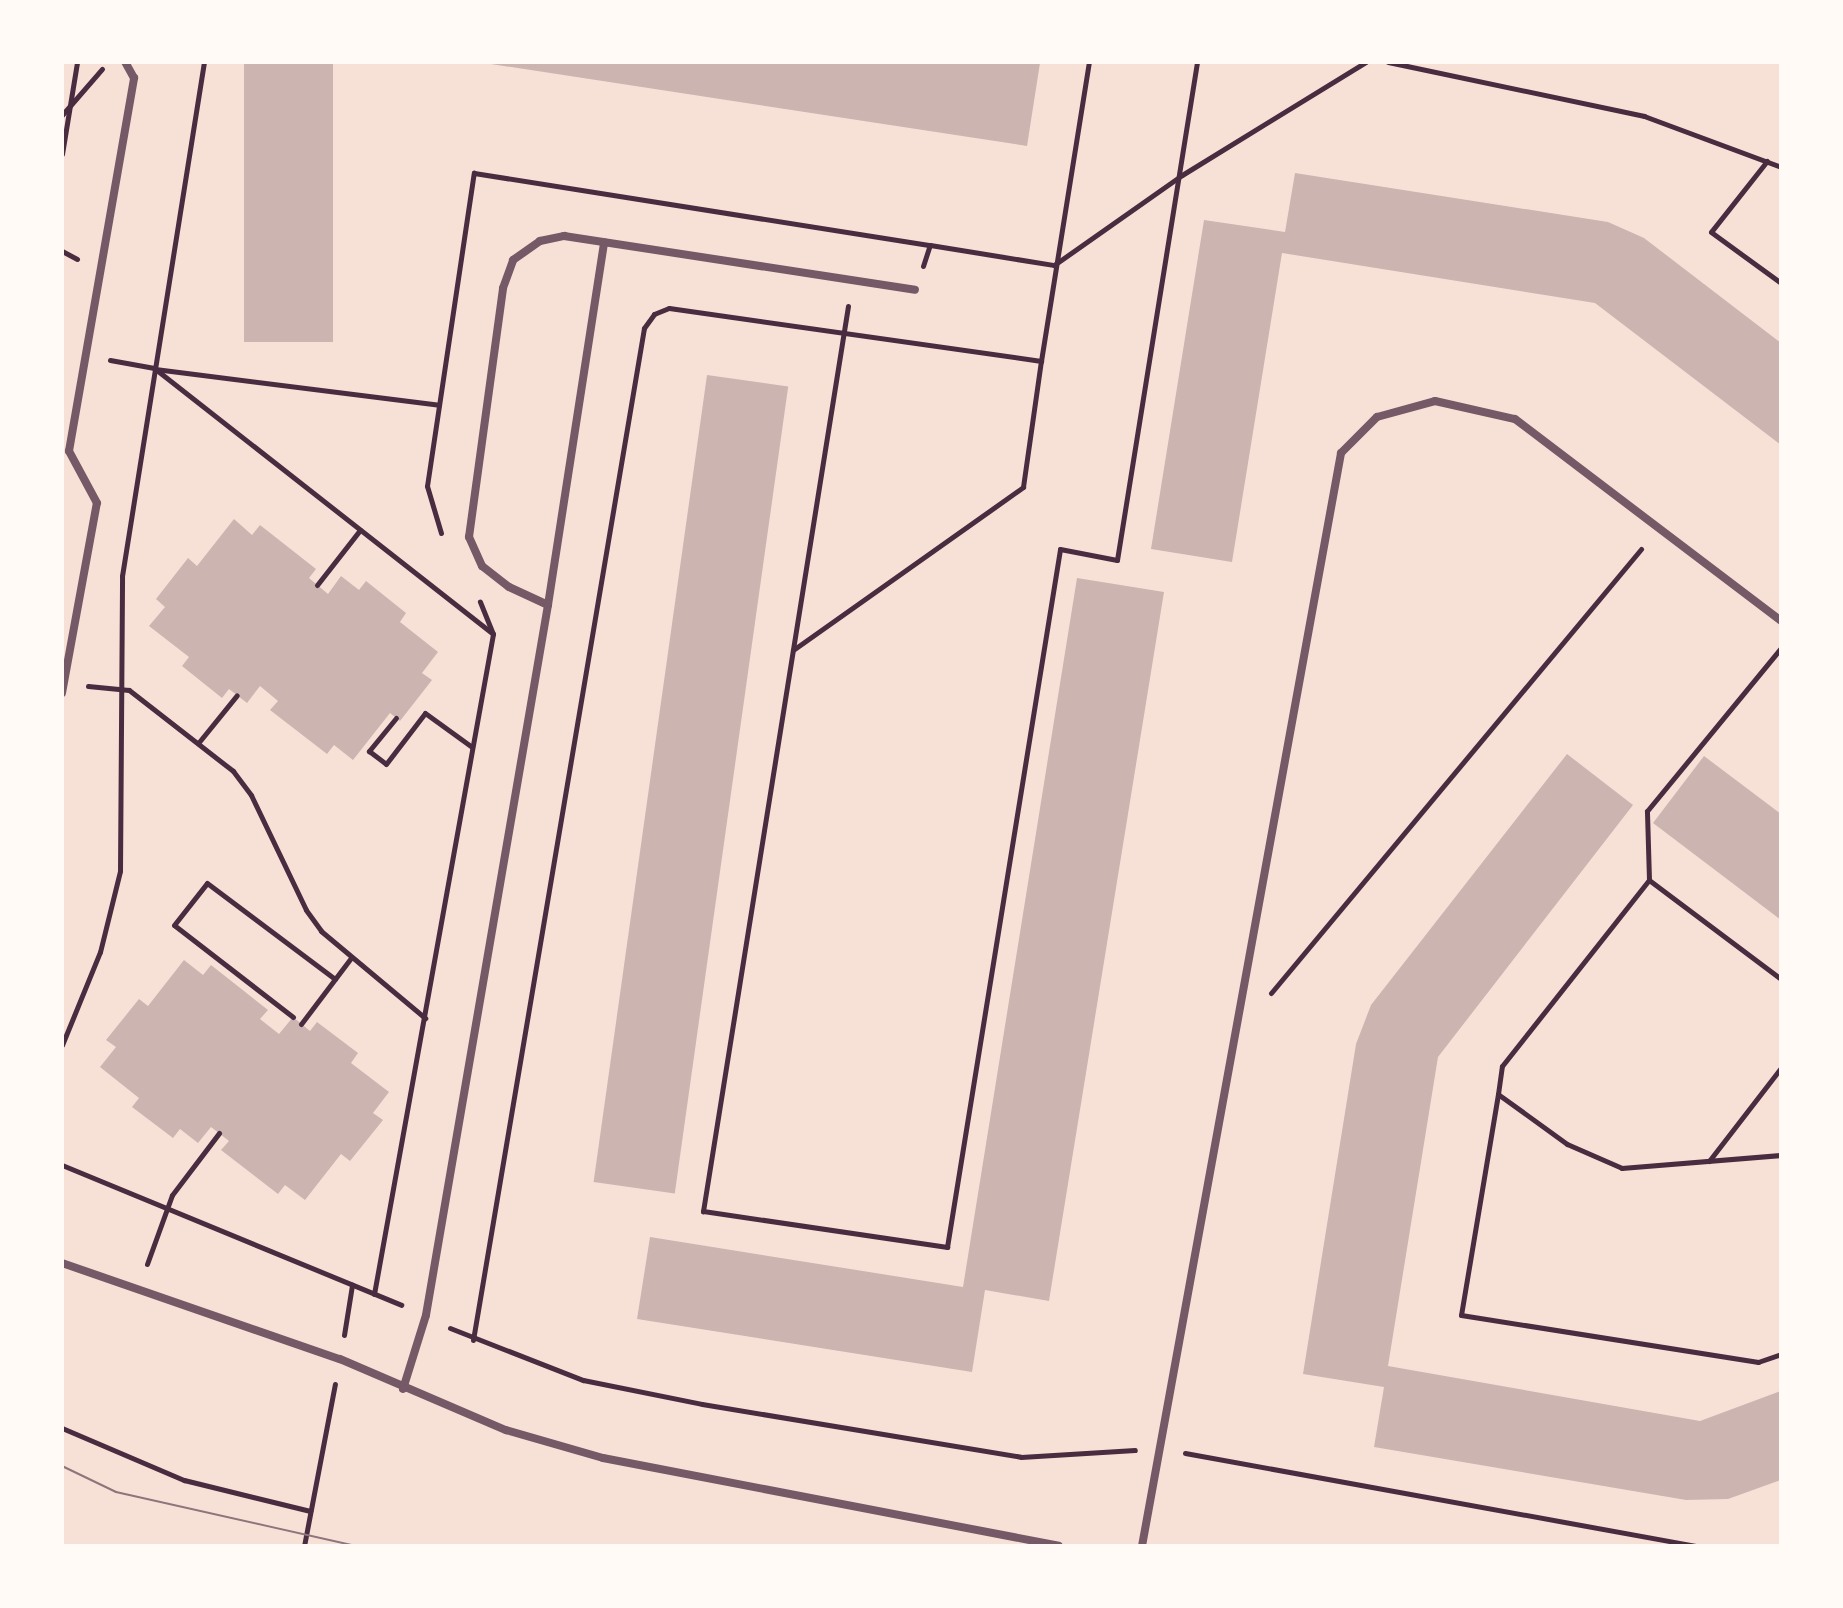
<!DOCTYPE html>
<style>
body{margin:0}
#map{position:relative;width:1843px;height:1608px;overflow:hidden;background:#f7e1d7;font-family:"Work Sans",sans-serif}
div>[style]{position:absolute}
.building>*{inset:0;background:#ccb4b1;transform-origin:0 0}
.path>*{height:5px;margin:-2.5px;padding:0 2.5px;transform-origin:2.5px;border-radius:2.5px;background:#4a2c40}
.minor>*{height:8px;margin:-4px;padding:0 4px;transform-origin:4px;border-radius:4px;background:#755966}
.tram>*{height:2px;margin:-1px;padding:0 1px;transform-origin:1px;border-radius:1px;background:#8f747c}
span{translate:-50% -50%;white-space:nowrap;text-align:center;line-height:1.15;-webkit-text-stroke:8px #fffaf5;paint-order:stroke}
.frame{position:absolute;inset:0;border:64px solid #fffaf5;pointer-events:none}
</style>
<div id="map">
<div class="building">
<div style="left:244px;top:62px;width:89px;height:280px"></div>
<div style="clip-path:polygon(478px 62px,1034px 62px,1040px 63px,1027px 146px)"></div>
<div style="clip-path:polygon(1295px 173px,1608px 222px,1644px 238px,1781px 343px,1781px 445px,1595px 303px,1282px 253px,1232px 562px,1151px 549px,1204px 220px,1285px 232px)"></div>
<div style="left:707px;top:375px;width:82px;height:815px;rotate:8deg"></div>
<div style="clip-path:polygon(234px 519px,252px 535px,260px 525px,316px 569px,309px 578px,328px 594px,341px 576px,359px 590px,366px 581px,406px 613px,400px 622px,438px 652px,422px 673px,432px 680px,400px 721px,390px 713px,353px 760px,334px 745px,327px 754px,270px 710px,278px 701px,260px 686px,247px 703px,229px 689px,222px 698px,182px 666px,189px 657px,149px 626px,165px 607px,156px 599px,188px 558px,197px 566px)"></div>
<div style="clip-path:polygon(1077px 578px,1164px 592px,1049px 1301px,985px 1290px,972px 1372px,637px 1319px,650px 1237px,963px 1287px)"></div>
<div style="clip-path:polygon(1567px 754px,1633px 805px,1438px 1057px,1388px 1366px,1700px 1421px,1781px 1391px,1781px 1480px,1728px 1499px,1686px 1500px,1374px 1447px,1384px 1387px,1303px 1374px,1356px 1044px,1371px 1005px)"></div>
<div style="clip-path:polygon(1704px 756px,1781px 814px,1781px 920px,1653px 823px)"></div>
<div style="clip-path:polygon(184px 960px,203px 975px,211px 965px,268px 1010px,260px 1019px,279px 1034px,293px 1017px,310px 1031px,317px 1022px,358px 1053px,351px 1063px,389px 1092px,373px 1113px,383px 1120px,350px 1161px,341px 1154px,305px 1200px,285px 1185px,278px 1194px,221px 1150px,229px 1141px,211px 1127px,198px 1143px,180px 1129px,173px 1138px,132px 1107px,139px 1098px,100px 1067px,116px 1047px,106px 1040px,139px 999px,148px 1006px)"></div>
</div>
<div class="path">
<div style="left:1388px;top:62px;width:262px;rotate:11.9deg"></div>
<div style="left:1644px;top:116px;width:146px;rotate:20.4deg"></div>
<div style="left:62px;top:115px;width:61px;rotate:-49deg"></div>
<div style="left:62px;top:154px;width:93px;rotate:-80.7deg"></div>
<div style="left:1767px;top:161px;width:90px;rotate:128.3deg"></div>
<div style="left:1711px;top:232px;width:87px;rotate:36.1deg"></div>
<div style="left:62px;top:251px;width:17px;rotate:28deg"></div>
<div style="left:923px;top:266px;width:22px;rotate:-72deg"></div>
<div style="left:930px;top:245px;width:126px;rotate:9.2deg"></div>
<div style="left:1054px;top:265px;width:156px;rotate:-35.1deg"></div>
<div style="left:1182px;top:175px;width:216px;rotate:-31.6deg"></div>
<div style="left:848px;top:306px;width:917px;rotate:99.1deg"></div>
<div style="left:703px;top:1211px;width:247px;rotate:8.4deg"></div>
<div style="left:947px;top:1247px;width:707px;rotate:-80.8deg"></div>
<div style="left:1060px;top:549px;width:58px;rotate:10.9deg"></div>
<div style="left:1117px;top:560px;width:504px;rotate:-80.87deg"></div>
<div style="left:110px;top:360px;width:45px;rotate:10.3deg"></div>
<div style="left:154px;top:368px;width:429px;rotate:38.1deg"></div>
<div style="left:155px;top:369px;width:286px;rotate:7.2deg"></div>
<div style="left:441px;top:533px;width:49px;rotate:-106.6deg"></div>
<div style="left:427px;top:486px;width:317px;rotate:-81.5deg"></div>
<div style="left:474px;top:173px;width:462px;rotate:9deg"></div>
<div style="left:317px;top:585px;width:70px;rotate:-52deg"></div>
<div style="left:793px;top:650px;width:282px;rotate:-35.3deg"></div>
<div style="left:1023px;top:487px;width:127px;rotate:-81.9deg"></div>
<div style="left:88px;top:686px;width:41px;rotate:5.6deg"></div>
<div style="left:129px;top:690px;width:132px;rotate:37.9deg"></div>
<div style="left:233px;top:771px;width:30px;rotate:53deg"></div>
<div style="left:251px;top:795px;width:127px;rotate:64.4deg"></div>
<div style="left:306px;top:910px;width:26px;rotate:54deg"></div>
<div style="left:321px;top:931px;width:136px;rotate:39.9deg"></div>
<div style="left:396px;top:718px;width:43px;rotate:129.3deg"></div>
<div style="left:369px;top:751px;width:21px;rotate:37deg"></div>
<div style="left:386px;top:764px;width:64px;rotate:-52.6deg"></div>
<div style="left:425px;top:713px;width:58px;rotate:35.9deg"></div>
<div style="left:199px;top:742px;width:60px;rotate:-51deg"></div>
<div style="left:1649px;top:880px;width:69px;rotate:-91.7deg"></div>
<div style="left:1647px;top:811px;width:211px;rotate:-50.6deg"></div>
<div style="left:1271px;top:993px;width:578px;rotate:-50.19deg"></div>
<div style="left:293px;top:1017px;width:150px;rotate:-142.3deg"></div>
<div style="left:174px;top:925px;width:53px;rotate:-51.8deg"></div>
<div style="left:207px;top:883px;width:160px;rotate:36.9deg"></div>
<div style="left:301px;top:1024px;width:83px;rotate:-52.9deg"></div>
<div style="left:62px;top:1045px;width:100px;rotate:-67.8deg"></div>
<div style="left:100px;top:952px;width:83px;rotate:-76.1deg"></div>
<div style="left:120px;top:871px;width:295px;rotate:-89.6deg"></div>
<div style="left:122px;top:576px;width:520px;rotate:-80.94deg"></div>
<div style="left:1498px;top:1094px;width:28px;rotate:-82deg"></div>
<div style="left:1502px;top:1066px;width:237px;rotate:-51.7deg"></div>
<div style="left:1649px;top:880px;width:165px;rotate:36.9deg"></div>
<div style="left:1781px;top:1155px;width:160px;rotate:175.3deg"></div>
<div style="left:1622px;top:1168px;width:60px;rotate:-156.4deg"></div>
<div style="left:1567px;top:1144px;width:85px;rotate:-144.1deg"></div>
<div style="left:1498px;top:1094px;width:224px;rotate:99.5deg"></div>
<div style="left:1461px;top:1315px;width:301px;rotate:9deg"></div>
<div style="left:1758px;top:1362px;width:24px;rotate:-19deg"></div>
<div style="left:1709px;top:1161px;width:118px;rotate:-52.3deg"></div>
<div style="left:62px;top:1165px;width:367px;rotate:22.4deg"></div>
<div style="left:147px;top:1264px;width:73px;rotate:-70.1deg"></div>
<div style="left:172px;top:1195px;width:78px;rotate:-52.8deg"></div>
<div style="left:374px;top:1294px;width:671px;rotate:-79.78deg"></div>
<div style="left:493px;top:634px;width:35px;rotate:-112deg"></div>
<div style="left:450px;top:1328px;width:143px;rotate:21.4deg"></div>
<div style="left:583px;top:1380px;width:121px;rotate:11.4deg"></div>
<div style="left:702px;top:1404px;width:323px;rotate:9.4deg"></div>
<div style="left:1021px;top:1457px;width:114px;rotate:-3.5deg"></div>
<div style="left:344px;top:1335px;width:51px;rotate:-80.9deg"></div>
<div style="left:473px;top:1340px;width:1026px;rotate:-80.41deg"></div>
<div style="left:644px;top:328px;width:17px;rotate:-54deg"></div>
<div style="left:654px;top:314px;width:16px;rotate:-22deg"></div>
<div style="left:669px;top:308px;width:376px;rotate:8.1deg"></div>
<div style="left:1041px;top:361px;width:303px;rotate:-80.9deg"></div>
<div style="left:62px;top:1428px;width:133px;rotate:23.1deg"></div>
<div style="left:184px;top:1480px;width:130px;rotate:13.8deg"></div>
<div style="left:1185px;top:1453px;width:519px;rotate:10.31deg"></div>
<div style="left:304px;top:1546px;width:165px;rotate:-79.2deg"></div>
</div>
<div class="minor">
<div style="left:548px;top:605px;width:43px;rotate:-155.2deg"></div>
<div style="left:509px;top:587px;width:34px;rotate:-142deg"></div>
<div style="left:482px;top:566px;width:32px;rotate:-114deg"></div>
<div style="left:469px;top:537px;width:251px;rotate:-82.2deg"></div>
<div style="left:503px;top:288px;width:30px;rotate:-70deg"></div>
<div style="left:513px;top:260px;width:33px;rotate:-35deg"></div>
<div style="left:540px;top:241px;width:25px;rotate:-12deg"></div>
<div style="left:564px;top:236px;width:355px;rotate:8.7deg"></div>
<div style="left:62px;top:693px;width:193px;rotate:-79.6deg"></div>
<div style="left:97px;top:503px;width:59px;rotate:-118.3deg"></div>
<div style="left:69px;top:451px;width:379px;rotate:-80.1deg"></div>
<div style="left:134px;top:78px;width:18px;rotate:-119deg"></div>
<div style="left:62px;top:1263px;width:294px;rotate:19.1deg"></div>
<div style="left:340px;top:1359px;width:181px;rotate:23.2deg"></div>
<div style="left:506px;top:1430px;width:101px;rotate:16.1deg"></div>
<div style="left:603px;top:1458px;width:464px;rotate:10.9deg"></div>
<div style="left:403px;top:1389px;width:77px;rotate:-72.7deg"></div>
<div style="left:426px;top:1315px;width:720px;rotate:-80.25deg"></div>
<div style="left:548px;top:605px;width:367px;rotate:-81.2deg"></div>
<div style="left:1142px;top:1546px;width:1111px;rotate:-79.68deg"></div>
<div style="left:1341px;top:453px;width:51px;rotate:-45deg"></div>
<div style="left:1377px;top:417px;width:60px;rotate:-15.4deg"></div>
<div style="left:1435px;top:401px;width:82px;rotate:12.7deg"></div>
<div style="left:1515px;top:419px;width:334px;rotate:37.2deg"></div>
</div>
<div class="tram">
<div style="left:62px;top:1466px;width:60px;rotate:25.7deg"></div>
<div style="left:116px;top:1492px;width:246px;rotate:12.7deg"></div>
<div style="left:144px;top:1546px;width:23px"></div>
</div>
<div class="frame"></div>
</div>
